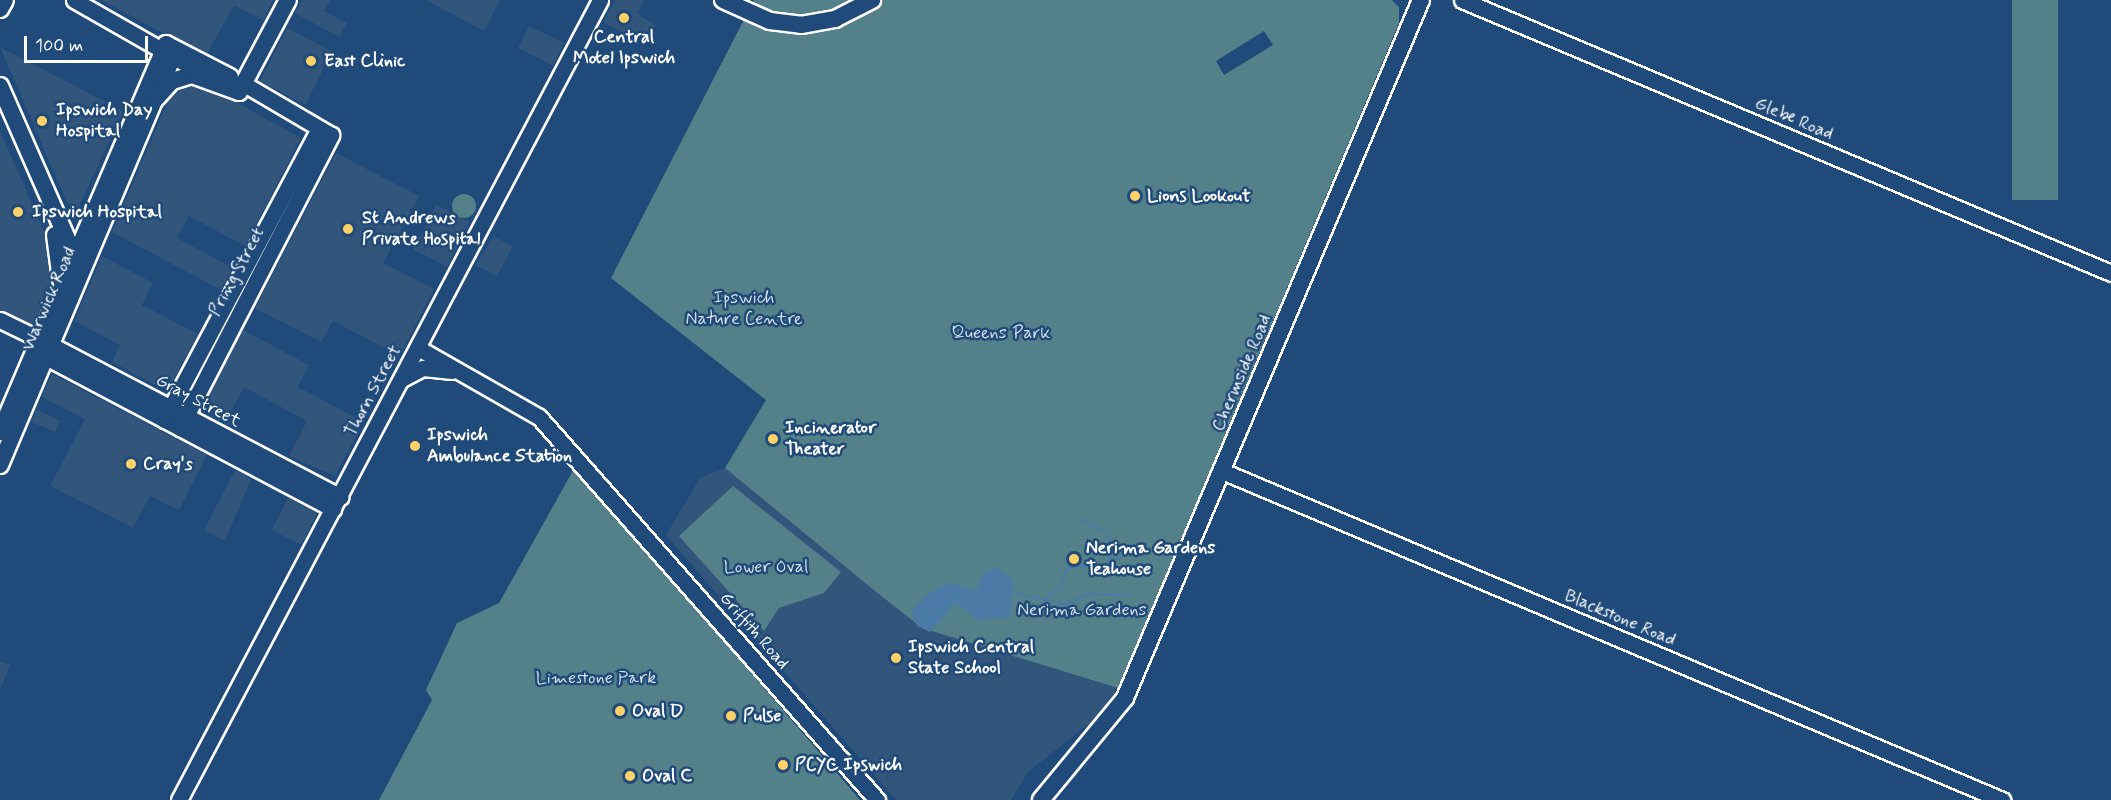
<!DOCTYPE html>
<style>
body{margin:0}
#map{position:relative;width:2111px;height:800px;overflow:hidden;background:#1f4a7a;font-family:Mynerve,sans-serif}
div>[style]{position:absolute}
.built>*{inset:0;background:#32557c;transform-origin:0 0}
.green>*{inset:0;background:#548089;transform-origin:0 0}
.round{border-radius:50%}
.water>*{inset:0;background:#4b7aa7}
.stream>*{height:2px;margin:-1px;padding:0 1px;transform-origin:1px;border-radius:1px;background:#4b7aa7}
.roads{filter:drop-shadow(2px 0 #fff) drop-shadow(-2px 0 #fff) drop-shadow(0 2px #fff) drop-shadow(0 -2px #fff)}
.secondary>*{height:15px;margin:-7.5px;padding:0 7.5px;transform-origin:7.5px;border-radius:7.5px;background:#1f4a7a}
.primary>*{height:16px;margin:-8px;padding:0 8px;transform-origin:8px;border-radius:8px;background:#1f4a7a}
.dots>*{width:16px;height:16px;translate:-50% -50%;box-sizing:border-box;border:3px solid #1f4a7a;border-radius:50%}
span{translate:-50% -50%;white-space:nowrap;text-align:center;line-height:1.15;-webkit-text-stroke:5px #1f4a7a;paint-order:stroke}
.poi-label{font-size:18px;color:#fff;font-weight:700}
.left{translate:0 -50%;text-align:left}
.street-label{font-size:18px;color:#fff}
.park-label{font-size:18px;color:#d4dfe2}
.scale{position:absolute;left:24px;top:36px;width:124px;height:27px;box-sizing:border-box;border:3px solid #fff;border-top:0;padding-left:8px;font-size:18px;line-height:21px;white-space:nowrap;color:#fff;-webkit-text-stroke:4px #1f4a7a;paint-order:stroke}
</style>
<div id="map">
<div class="built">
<div style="clip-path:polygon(101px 0,273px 0,263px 20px,234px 5px,206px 56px)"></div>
<div style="clip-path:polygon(302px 0,330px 0,324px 11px,347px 23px,339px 37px,295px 13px)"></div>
<div style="clip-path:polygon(426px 0,500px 0,484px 31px)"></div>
<div style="clip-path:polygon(615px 0,644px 0,637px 14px,656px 25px,645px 45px,603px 22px)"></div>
<div style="left:529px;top:26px;width:39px;height:25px;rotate:26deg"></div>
<div style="left:287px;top:28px;width:51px;height:60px;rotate:27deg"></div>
<div style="clip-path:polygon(0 47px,123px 111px,75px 215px,72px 214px)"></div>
<div style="clip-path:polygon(190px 82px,207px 86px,301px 138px,245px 246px,189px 216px,177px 238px,233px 268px,221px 290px,112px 232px,174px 87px)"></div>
<div style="clip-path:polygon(0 131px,56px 258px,56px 277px,39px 319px,28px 327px,0 316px)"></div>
<div style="clip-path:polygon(336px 153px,419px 196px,383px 263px,434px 289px,400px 356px,333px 321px,321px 342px,255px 308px)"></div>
<div style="left:436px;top:205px;width:38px;height:50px;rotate:27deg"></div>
<div style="clip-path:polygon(494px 237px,513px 246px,497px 276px,475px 265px)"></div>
<div style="clip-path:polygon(102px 256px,153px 283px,142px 305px,198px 334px,167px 391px,112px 362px,120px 345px,74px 321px)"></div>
<div style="clip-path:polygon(243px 330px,309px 365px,298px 387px,364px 422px,335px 476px,289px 456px,307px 421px,244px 387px,225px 422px,205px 412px,203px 405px)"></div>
<div style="clip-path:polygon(52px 374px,207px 455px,179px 510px,150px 496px,133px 528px,50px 486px,85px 419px,42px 397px)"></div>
<div style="clip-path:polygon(37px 409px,60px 421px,55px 432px,31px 422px)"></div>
<div style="clip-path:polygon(725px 468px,922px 628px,1118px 688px,1091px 722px,1028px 772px,1011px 800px,896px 800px,666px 535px,700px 478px)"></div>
<div style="clip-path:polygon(235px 470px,251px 479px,225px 541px,204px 530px)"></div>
<div style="left:288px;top:498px;width:33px;height:36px;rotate:27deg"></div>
<div style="clip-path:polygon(0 661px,10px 665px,0 690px)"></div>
</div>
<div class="green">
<div style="clip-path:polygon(evenodd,754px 0,1392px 0,1399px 7px,1399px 23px,1118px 688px,922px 628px,875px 591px,725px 468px,766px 400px,611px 278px,754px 0,1264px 31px,1273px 45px,1224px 75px,1216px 61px,1264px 31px)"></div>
<div style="left:2012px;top:0;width:46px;height:200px"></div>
<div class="round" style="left:452px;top:194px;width:24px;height:24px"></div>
<div style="clip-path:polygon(575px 467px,860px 800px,379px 800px,432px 700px,426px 690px,457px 623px,499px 603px)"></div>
<div style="clip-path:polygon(733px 486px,841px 572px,824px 593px,779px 608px,764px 631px,679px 536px)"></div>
</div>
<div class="water">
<div style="clip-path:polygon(996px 567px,1014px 580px,1010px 617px,978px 620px,956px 603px,930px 632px,917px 626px,911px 611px,928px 594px,948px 583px,977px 590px,983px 573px)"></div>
</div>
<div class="stream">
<div style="left:1080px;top:519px;width:31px;rotate:27deg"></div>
<div style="left:1108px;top:533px;width:30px;rotate:86deg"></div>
<div style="left:1015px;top:593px;width:51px;rotate:12.4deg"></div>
<div style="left:1065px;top:604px;width:25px;rotate:-23deg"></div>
<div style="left:1088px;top:594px;width:41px;rotate:1.4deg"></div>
<div style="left:1045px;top:599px;width:18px;rotate:-38deg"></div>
<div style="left:1059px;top:588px;width:23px;rotate:-65deg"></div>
<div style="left:1069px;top:567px;width:35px;rotate:-3deg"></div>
<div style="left:1104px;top:565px;width:31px;rotate:-25deg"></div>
</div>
<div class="roads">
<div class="secondary">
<div style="left:74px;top:0;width:153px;rotate:29.7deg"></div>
<div style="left:1462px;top:0;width:704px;rotate:22.81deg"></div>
<div style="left:156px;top:96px;width:51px;rotate:-66.9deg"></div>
<div style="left:0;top:320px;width:43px;rotate:26deg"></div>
<div style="left:51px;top:345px;width:327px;rotate:27.7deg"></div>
<div style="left:418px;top:348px;width:139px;rotate:29.7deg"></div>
<div style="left:539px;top:417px;width:511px;rotate:48.57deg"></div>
<div style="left:46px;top:357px;width:325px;rotate:27.9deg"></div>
<div style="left:402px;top:379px;width:24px;rotate:-28deg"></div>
<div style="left:423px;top:368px;width:29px;rotate:6deg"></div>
<div style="left:164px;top:420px;width:330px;rotate:-62deg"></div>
<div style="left:180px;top:428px;width:330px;rotate:-62.7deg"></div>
<div style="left:331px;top:135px;width:101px;rotate:-149.6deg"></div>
<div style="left:1222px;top:471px;width:847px;rotate:22.87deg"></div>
<div style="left:179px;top:800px;width:904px;rotate:-62.24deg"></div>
</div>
<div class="primary">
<div style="left:723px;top:0;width:51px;rotate:24.1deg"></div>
<div style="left:770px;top:21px;width:31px;rotate:7deg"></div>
<div style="left:801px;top:25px;width:35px;rotate:-10deg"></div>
<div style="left:835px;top:19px;width:42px;rotate:-27.2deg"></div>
<div style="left:0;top:9px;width:10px;rotate:-61deg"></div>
<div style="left:0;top:86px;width:191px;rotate:66.3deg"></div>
<div style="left:55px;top:235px;width:45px;rotate:82.4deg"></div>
<div style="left:0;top:432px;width:422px;rotate:-66.8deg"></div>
<div style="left:166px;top:44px;width:72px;rotate:27.3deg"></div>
<div style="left:0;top:465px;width:394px;rotate:-67.1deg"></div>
<div style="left:153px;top:102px;width:28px;rotate:-48deg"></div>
<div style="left:172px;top:81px;width:21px;rotate:-17deg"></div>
<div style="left:192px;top:75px;width:50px;rotate:19.9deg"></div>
<div style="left:239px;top:92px;width:104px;rotate:-62deg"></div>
<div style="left:1041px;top:800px;width:132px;rotate:-50.5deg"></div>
<div style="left:1125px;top:698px;width:758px;rotate:-67.02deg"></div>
</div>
</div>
<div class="dots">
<div style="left:624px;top:18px;background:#ffd166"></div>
<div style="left:311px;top:61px;background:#ffd166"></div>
<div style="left:42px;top:121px;background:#ffd166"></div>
<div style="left:1135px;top:196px;background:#ffd166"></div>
<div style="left:18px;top:212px;background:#ffd166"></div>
<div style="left:348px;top:229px;background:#ffd166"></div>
<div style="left:773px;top:439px;background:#ffd166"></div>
<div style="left:415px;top:446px;background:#ffd166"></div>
<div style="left:131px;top:464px;background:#ffd166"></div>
<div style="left:1074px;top:559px;background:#ffd166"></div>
<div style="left:896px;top:658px;background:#ffd166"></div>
<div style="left:620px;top:711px;background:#ffd166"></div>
<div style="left:731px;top:716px;background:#ffd166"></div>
<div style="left:783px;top:765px;background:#ffd166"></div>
<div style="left:630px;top:776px;background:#ffd166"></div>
</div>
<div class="poi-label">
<span style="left:624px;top:48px">Central<br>Motel Ipswich</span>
<span class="left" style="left:324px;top:61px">East Clinic</span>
<span class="left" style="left:56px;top:121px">Ipswich Day<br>Hospital</span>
<span class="left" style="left:1147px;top:196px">Lions Lookout</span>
<span class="left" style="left:32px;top:212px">Ipswich Hospital</span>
<span class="left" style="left:362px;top:229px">St Andrews<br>Private Hospital</span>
<span class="left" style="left:785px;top:439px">Incinerator<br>Theater</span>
<span class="left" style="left:427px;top:446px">Ipswich<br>Ambulance Station</span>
<span class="left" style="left:143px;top:464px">Cray's</span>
<span class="left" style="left:1086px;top:559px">Nerima Gardens<br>Teahouse</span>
<span class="left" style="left:908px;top:658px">Ipswich Central<br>State School</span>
<span class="left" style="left:632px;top:711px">Oval D</span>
<span class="left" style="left:743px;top:716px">Pulse</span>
<span class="left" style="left:795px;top:765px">PCYC Ipswich</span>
<span class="left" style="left:642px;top:776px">Oval C</span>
</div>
<div class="street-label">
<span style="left:1794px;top:119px;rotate:23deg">Glebe Road</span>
<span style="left:237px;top:272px;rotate:-62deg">Pring Street</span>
<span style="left:49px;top:299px;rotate:-67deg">Warwick Road</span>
<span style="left:1242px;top:373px;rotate:-67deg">Chermside Road</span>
<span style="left:373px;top:391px;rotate:-62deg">Thorn Street</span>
<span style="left:198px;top:401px;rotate:28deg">Gray Street</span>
<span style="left:1620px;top:618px;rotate:23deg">Blackstone Road</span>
<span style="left:754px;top:631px;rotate:49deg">Griffith Road</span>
</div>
<div class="park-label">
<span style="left:744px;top:309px">Ipswich<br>Nature Centre</span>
<span style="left:1001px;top:333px">Queens Park</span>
<span style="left:766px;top:567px">Lower Oval</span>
<span style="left:1082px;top:610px">Nerima Gardens</span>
<span style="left:596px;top:678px">Limestone Park</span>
</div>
<div class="scale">100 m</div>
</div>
